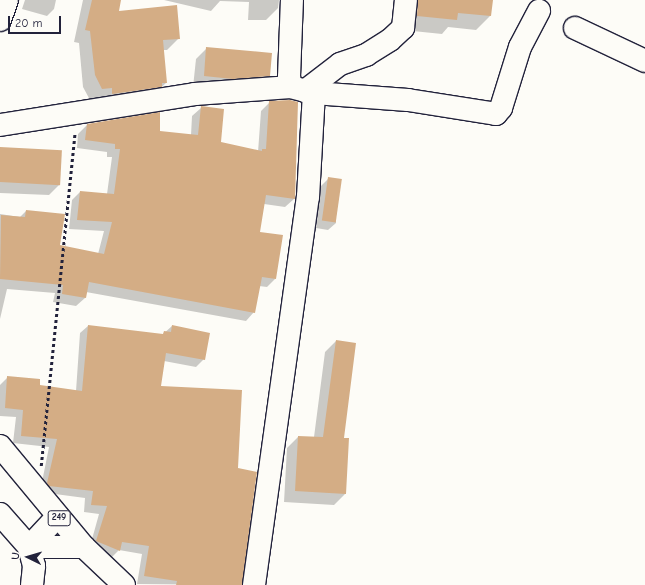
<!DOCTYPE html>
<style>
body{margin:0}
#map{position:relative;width:645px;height:585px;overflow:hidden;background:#fdfcf7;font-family:"Comic Neue",sans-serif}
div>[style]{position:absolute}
.shadow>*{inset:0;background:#0003}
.building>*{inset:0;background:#d4ad85;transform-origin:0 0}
.path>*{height:2.5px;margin-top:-1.25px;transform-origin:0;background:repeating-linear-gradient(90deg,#22223b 0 3px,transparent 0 6px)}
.roads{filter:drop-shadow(1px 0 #22223b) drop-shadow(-1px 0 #22223b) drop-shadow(0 1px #22223b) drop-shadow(0 -1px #22223b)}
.minor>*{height:22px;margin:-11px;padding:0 11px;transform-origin:11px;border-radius:11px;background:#fdfcf7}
.major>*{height:22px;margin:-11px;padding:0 11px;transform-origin:11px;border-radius:11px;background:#fdfcf7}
span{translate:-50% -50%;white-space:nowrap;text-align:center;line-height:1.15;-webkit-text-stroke:3.5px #fdfcf7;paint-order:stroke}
.shield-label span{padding:1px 3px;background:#fdfcf7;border:1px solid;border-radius:3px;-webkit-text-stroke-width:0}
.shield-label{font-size:10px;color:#22223b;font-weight:700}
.north{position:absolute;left:8px;top:537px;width:40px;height:40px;-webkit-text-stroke:3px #fdfcf7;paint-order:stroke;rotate:275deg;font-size:11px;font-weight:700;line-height:16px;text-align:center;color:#22223b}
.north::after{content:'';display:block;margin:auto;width:14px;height:18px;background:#22223b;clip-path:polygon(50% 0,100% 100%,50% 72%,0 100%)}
.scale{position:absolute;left:8px;top:16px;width:53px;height:18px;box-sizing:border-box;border:2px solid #22223b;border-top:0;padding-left:5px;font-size:12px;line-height:14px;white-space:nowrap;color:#22223b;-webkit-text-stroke:3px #fdfcf7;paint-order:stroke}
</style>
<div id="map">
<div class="shadow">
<div style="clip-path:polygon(25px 0,56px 0,54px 9px,47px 16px,22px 9px)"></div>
<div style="clip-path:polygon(83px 0,120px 0,118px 12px,179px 38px,167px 50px,163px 50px,166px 83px,154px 94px,90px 100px,83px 87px,79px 43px,74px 42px)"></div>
<div style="clip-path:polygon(164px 0,279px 0,278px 8px,266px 20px,248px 20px,249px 2px,220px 1px,211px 11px)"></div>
<div style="clip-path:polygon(399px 0,492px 0,490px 16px,476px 30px,448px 27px,442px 34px,403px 30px)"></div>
<div style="clip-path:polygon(207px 48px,269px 76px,258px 87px,193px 87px,196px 59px)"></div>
<div style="clip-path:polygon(270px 102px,294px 199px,285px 207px,264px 204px,259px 232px,275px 279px,267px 287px,259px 286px,254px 312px,246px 321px,86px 292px,85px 298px,76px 306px,53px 302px,55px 293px,7px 289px,0 319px,0 214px,20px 217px,26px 211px,59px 246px,98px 254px,104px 231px,69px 229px,72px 200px,80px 192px,107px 194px,112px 157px,107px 157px,107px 152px,77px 148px,78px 134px,87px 125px,191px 135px,192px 116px,201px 108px,220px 143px,258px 152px,261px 111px)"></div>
<div style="clip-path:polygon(0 148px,60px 184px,49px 195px,0 193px)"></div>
<div style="clip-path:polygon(329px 178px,336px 223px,328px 230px,316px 228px,321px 186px)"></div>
<div style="clip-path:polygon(88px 326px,162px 335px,172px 326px,204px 359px,196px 367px,164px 361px,160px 387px,237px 469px,242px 585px,137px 584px,142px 554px,119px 550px,111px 558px,89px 550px,99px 514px,84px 512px,85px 498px,40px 492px,49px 447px,13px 443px,16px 417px,0 416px,0 385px,8px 377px,39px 386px,76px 391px,80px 333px)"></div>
<div style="clip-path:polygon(336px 341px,345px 494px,334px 505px,284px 502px,287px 448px,298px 437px,314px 437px,325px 352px)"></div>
</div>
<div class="building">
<div style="clip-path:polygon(92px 0,121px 0,119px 11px,177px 5px,180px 39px,163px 40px,167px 83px,162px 83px,162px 87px,112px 94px,112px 88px,102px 89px,95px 75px,90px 31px,85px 30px)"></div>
<div style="clip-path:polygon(418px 0,493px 0,491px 16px,458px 13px,457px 20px,417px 16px)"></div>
<div style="clip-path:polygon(206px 47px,272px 53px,270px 76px,233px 79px,204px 76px)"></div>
<div style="clip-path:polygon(290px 100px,298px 102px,295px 199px,266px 195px,260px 232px,283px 235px,276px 279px,262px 277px,255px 313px,89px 282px,86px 298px,62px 294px,63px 285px,0 279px,1px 215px,25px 217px,26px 210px,65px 214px,60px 245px,104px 254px,112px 222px,77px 220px,80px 191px,114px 194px,120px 149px,115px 149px,115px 144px,85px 140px,87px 124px,160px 112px,160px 131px,198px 135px,201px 106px,224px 109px,221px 142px,262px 151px,262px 149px,266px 149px,269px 101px)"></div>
<div style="left:0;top:147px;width:62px;height:35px;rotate:3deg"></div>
<div style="left:328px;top:177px;width:14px;height:44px;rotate:8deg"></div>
<div style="clip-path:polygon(88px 325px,163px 334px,164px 331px,171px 332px,172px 325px,210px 333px,205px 360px,166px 353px,161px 386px,242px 390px,238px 468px,257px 472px,242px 585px,176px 585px,177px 581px,144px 576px,149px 546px,122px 542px,120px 551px,96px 541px,107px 506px,91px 505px,93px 491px,49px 486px,47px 483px,57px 439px,21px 436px,23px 410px,5px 408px,7px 376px,40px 379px,40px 385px,82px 391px)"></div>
<div style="clip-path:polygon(336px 340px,356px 343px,344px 438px,349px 438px,346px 494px,295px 491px,298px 436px,323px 437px)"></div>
</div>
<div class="path">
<div style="left:41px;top:466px;width:335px;rotate:-84.2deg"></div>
</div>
<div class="roads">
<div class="minor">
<div style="left:0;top:20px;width:21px;rotate:-71deg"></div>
<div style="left:575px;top:28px;width:77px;rotate:25.2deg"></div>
<div style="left:291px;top:87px;width:10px;rotate:-101deg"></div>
<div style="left:289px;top:77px;width:77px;rotate:-87.8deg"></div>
<div style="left:305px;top:91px;width:44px;rotate:-37.6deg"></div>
<div style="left:340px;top:64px;width:28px;rotate:-19deg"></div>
<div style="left:366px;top:55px;width:28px;rotate:-32deg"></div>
<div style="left:390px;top:40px;width:18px;rotate:-43deg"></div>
<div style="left:403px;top:28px;width:28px;rotate:-84deg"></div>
<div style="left:0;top:125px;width:197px;rotate:-9deg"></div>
<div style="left:195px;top:94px;width:96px;rotate:-4.2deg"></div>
<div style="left:291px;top:87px;width:24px;rotate:15deg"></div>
<div style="left:314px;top:93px;width:94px;rotate:4.3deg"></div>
<div style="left:408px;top:100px;width:89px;rotate:9deg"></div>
<div style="left:496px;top:114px;width:8px;rotate:-50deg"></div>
<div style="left:501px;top:108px;width:64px;rotate:-72.7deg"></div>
<div style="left:520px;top:47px;width:41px;rotate:-62.2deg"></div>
<div style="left:0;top:514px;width:44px;rotate:48.7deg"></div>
<div style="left:29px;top:547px;width:20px;rotate:75deg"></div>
<div style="left:34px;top:566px;width:19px;rotate:96deg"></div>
<div style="left:29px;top:547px;width:55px"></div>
<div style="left:29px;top:547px;width:42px;rotate:-46.9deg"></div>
<div style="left:254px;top:585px;width:392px;rotate:-82.1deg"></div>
<div style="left:308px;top:197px;width:104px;rotate:-86.7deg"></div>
</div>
<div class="major">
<div style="left:0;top:446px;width:131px;rotate:50.3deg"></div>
<div style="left:84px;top:547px;width:55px;rotate:43.5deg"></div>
</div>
</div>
<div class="shield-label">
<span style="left:59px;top:518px">249</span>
</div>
<div class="north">U</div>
<div class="scale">20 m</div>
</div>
